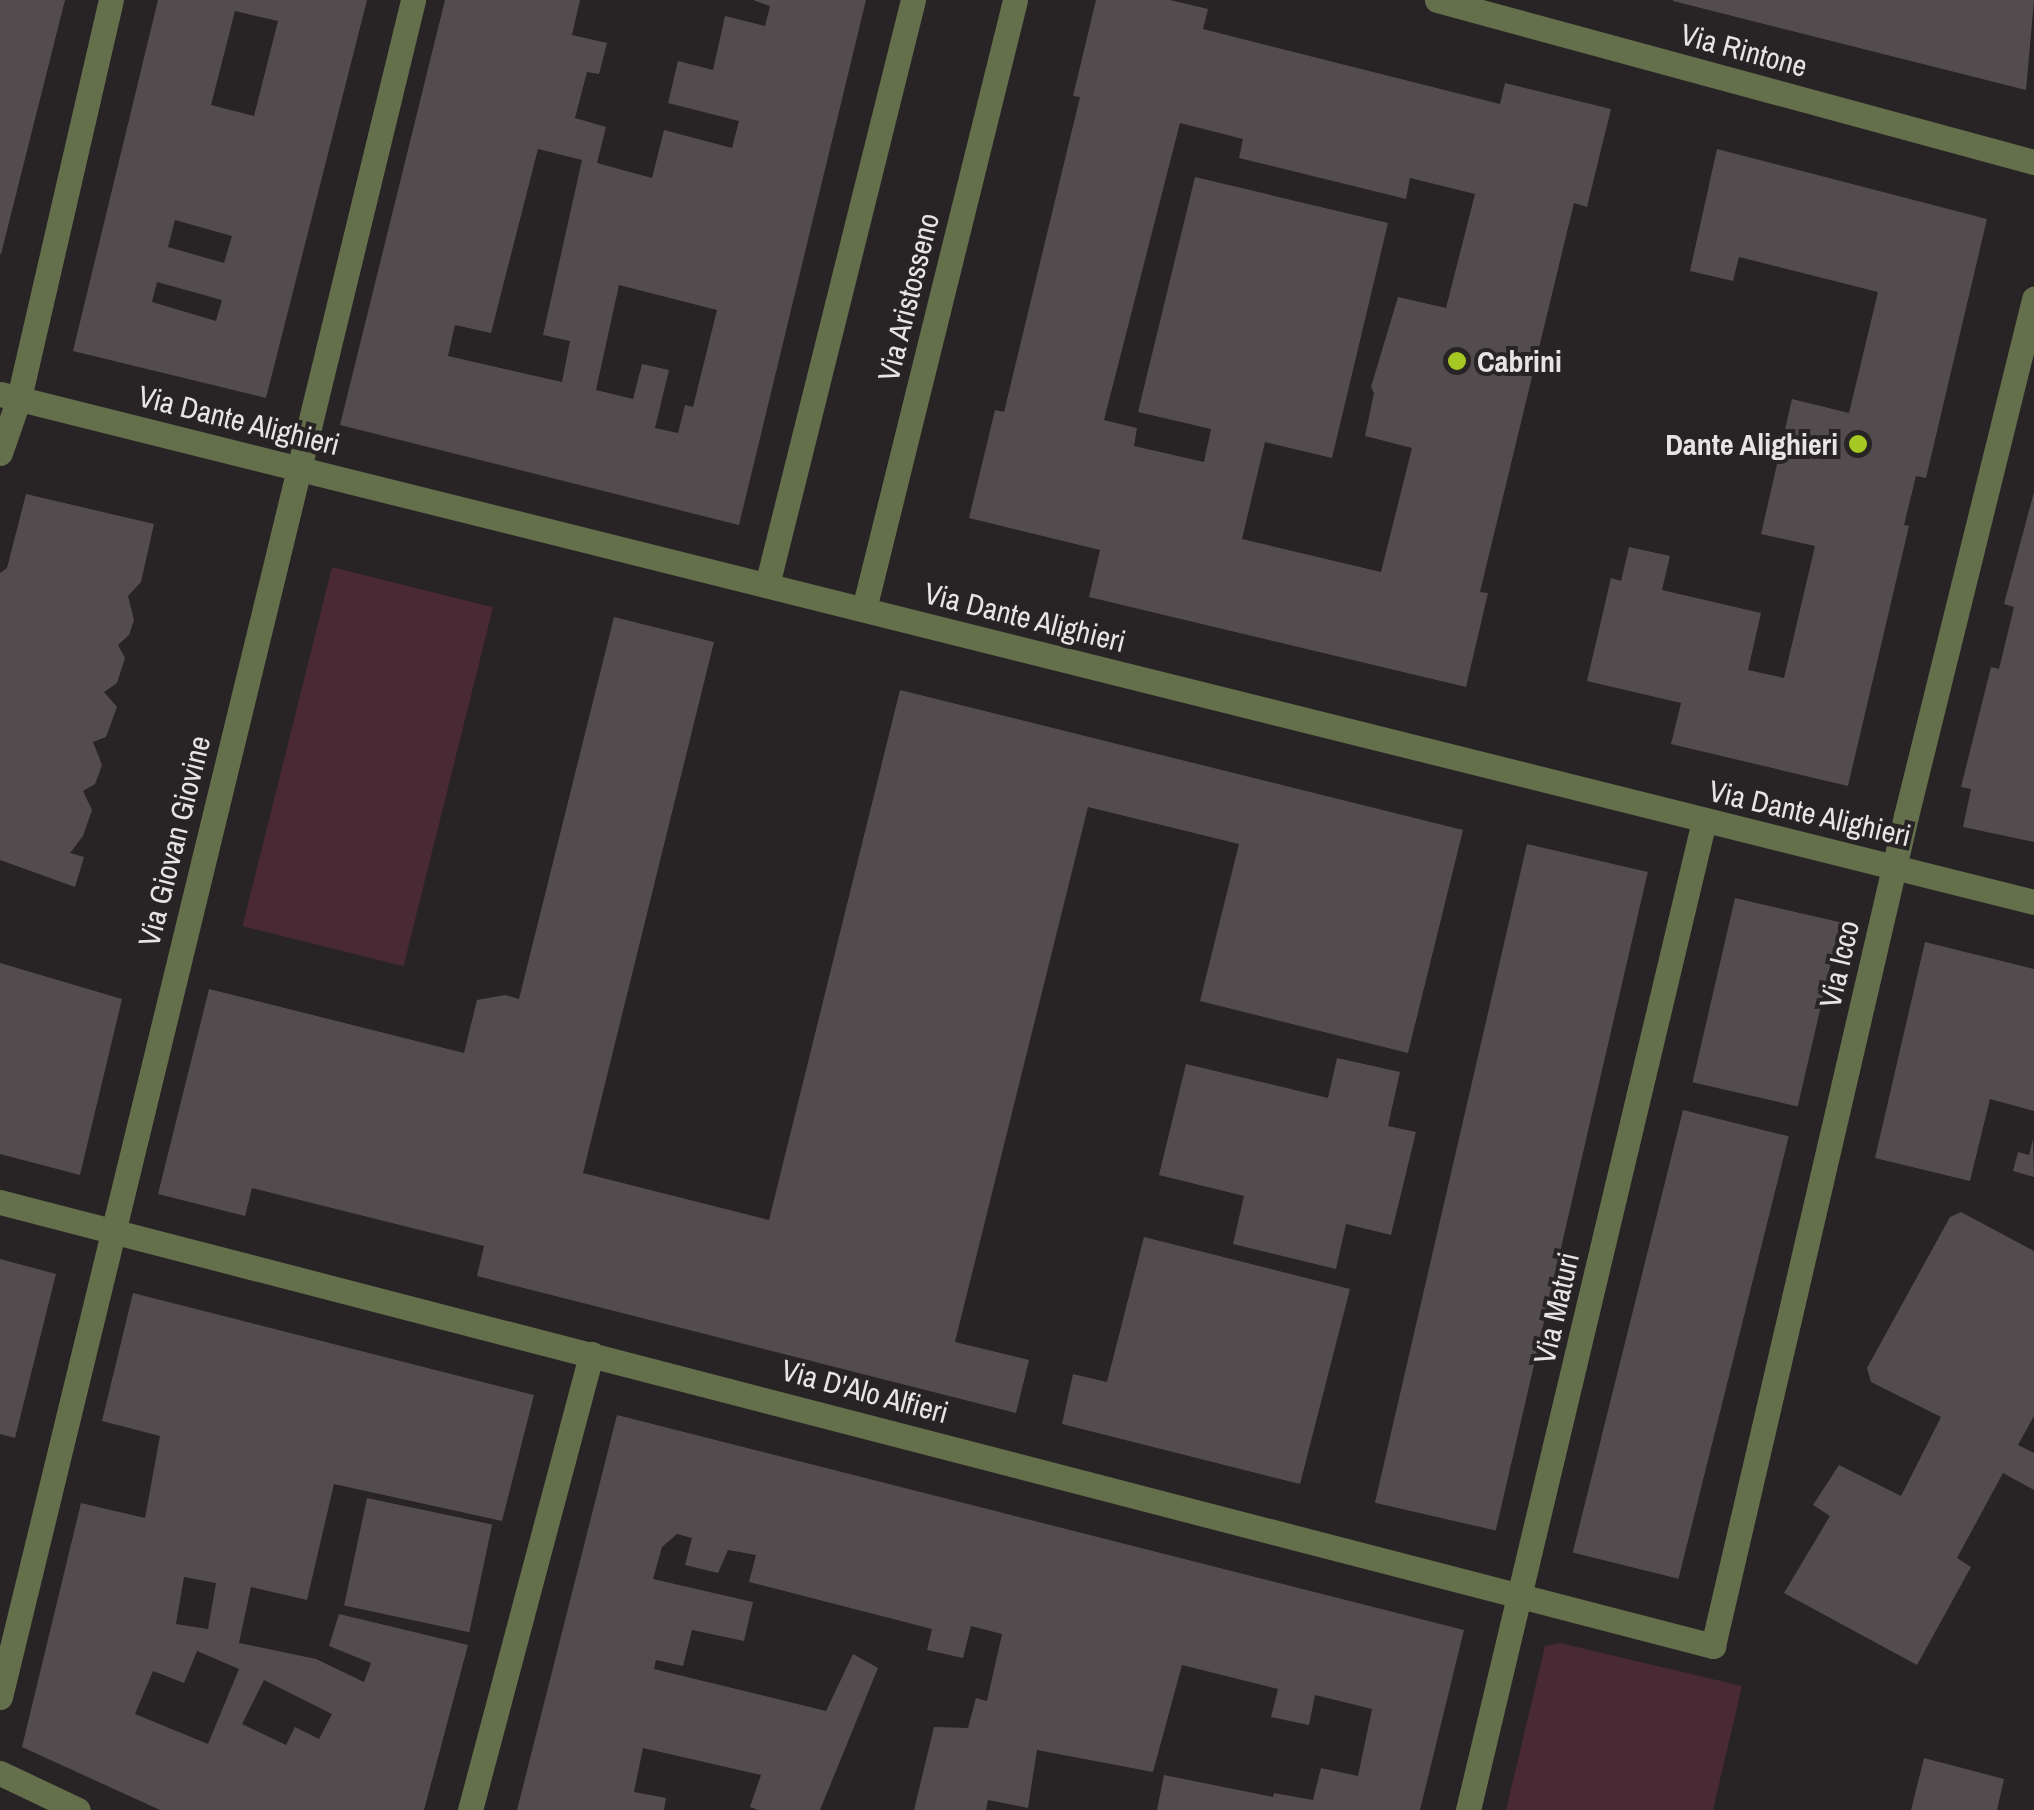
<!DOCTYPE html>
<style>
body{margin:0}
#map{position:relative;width:2034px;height:1810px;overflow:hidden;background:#282325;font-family:"Archivo Narrow",sans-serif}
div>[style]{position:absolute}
.green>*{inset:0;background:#482934;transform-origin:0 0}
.building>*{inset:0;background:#524c4e;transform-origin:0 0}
.minor>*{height:25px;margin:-12.5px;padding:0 12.5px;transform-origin:12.5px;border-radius:12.5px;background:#646f4b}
.dots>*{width:28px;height:28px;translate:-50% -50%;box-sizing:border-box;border:5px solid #282325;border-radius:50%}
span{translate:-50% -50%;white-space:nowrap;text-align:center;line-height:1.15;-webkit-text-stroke:8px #282325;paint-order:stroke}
.street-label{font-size:30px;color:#e7e4e5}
.poi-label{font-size:30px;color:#e7e4e5;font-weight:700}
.left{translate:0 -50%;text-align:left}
.right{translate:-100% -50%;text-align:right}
</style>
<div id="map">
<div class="green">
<div style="left:332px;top:567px;width:166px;height:370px;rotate:14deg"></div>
<div style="clip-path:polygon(1560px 1643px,1742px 1686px,1713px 1810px,1506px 1810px,1545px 1646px)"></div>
</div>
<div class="building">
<div style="clip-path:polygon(0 0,65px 0,1px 254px,0 254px)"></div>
<div style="clip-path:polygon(evenodd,158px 0,367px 0,266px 398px,73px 351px,158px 0,235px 11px,278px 21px,254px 116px,211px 105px,235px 11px,158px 0,175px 220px,232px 236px,224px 263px,168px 247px,175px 220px,158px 0,157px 282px,222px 300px,216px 321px,152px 302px,157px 282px)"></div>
<div style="clip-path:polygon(evenodd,445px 0,580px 0,572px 35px,607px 43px,599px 74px,587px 72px,575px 118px,606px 127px,597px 163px,652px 178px,664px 130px,732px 148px,739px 121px,668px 103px,678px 61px,713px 70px,725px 16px,765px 26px,770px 6px,753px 0,866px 0,739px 525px,340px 425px,445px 0,538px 149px,582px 160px,543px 335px,570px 341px,562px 382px,448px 356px,455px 325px,491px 333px,538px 149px,445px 0,619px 285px,717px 310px,693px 407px,685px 405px,678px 433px,655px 428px,669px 370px,642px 364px,633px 399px,596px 390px,619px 285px)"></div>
<div style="clip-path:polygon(evenodd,1096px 0,1170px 0,1208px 9px,1203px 29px,1500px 104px,1505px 83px,1611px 109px,1587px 207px,1574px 203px,1480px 592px,1488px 593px,1466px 687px,1089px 597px,1100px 550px,969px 518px,995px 410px,1004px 412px,1080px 97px,1073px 96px,1096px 0,1180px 123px,1243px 139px,1239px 158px,1406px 199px,1410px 178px,1475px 194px,1446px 308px,1398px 297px,1371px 387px,1374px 393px,1365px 436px,1412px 448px,1381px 572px,1242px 539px,1265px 442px,1332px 458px,1388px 223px,1195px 177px,1138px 412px,1211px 429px,1204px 462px,1134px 446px,1137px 428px,1104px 420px,1180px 123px)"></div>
<div style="clip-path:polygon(1673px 0,2034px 0,2026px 90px,1673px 1px)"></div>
<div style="clip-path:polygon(1717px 149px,1987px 219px,1926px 478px,1916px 476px,1904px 525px,1909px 526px,1848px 786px,1671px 744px,1681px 703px,1587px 681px,1611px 578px,1621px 581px,1629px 547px,1670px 556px,1662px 590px,1761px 613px,1748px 670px,1784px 678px,1815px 546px,1761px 534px,1792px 399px,1849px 413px,1878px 292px,1739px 257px,1733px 281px,1690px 271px)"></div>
<div style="clip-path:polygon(2034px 492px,2034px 842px,1963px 827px,1971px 789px,1961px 787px,1991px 667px,1999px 669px,2014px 607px,2004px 604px)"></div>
<div style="clip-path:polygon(26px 494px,154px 524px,141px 582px,128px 596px,134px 620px,129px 635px,118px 645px,125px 658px,117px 683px,104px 692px,117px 707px,106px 737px,93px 742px,102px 765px,95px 784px,83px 791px,92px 810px,83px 836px,70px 853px,84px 857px,75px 887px,0 860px,0 573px,7px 568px)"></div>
<div style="clip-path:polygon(614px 617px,714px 642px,583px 1173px,769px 1220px,900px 690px,1463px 830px,1408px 1053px,1200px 1001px,1239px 844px,1088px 807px,955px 1342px,1029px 1360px,1016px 1413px,477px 1276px,484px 1246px,252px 1188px,245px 1216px,158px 1194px,209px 989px,464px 1053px,477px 1000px,505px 995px,519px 999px)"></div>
<div style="left:1527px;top:844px;width:124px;height:676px;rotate:13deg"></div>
<div style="left:1735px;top:898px;width:108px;height:189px;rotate:13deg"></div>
<div style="clip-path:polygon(1925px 942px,2034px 969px,2034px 1111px,1990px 1099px,1970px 1181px,1875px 1158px)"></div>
<div style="clip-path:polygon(0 963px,122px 999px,80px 1175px,0 1154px)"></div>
<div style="clip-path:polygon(1337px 1058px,1400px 1072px,1388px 1126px,1416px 1132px,1391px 1235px,1346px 1224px,1336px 1269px,1233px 1244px,1244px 1196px,1159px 1175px,1186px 1064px,1328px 1098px)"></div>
<div style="left:1683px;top:1110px;width:109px;height:456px;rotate:14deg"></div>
<div style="clip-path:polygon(2033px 1139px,2034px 1177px,2013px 1171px,2018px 1152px,2029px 1155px)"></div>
<div style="clip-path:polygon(1961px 1212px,2034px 1251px,2034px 1416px,2018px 1445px,2034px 1453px,2034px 1490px,2003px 1473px,1957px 1558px,1971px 1567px,1917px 1665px,1784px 1593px,1830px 1516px,1813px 1505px,1839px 1465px,1901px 1496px,1941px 1417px,1871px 1382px,1867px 1368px,1950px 1217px)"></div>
<div style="clip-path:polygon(1144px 1237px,1350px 1289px,1300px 1484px,1062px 1424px,1073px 1374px,1107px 1382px)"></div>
<div style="clip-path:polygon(0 1259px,56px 1274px,15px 1438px,0 1434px)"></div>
<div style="clip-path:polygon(evenodd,133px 1293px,534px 1395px,502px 1521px,334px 1484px,307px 1600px,251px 1587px,239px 1643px,316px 1659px,364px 1682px,371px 1663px,329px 1646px,339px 1614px,468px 1645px,424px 1810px,160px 1810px,22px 1747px,81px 1503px,145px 1518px,160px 1436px,102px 1421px,133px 1293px,184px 1577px,216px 1583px,208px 1629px,176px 1624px,184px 1577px,133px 1293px,197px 1651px,239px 1669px,208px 1744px,135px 1714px,153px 1671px,184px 1683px,197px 1651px,133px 1293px,264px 1680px,332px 1714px,319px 1739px,295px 1727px,286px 1745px,242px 1724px,264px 1680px)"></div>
<div style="clip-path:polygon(617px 1415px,1464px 1630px,1420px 1810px,1157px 1810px,1164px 1775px,1273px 1797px,1274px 1793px,1313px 1800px,1321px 1768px,1358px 1776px,1372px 1709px,1315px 1695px,1309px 1725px,1271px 1717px,1278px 1689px,1182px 1665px,1153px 1772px,1037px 1750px,1028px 1808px,988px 1800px,986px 1810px,914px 1810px,934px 1727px,968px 1728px,976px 1698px,987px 1701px,1002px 1634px,971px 1626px,963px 1658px,927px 1650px,932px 1629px,749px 1582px,756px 1555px,728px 1550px,718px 1573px,685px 1565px,692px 1538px,677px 1534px,662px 1547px,653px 1579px,753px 1602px,744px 1641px,692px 1630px,683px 1666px,656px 1660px,654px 1669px,826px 1711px,853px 1654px,878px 1668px,820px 1810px,758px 1810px,750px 1807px,761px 1775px,643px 1748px,634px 1792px,666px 1798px,664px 1810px,517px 1810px)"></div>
<div style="left:367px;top:1498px;width:128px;height:110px;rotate:12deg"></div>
<div style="clip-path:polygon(1924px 1758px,2004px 1779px,1997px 1810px,1911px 1810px)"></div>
</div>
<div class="minor">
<div style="left:1437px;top:0;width:619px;rotate:15.18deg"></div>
<div style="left:0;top:394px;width:2096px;rotate:14.02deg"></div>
<div style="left:0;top:453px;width:58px;rotate:-70.9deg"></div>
<div style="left:19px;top:398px;width:408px;rotate:-77deg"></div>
<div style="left:767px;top:585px;width:603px;rotate:-75.99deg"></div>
<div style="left:864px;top:609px;width:627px;rotate:-76.07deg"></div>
<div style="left:0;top:1202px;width:1770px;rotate:14.53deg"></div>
<div style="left:1713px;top:1646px;width:852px;rotate:-76.91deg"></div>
<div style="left:1906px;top:816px;width:533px;rotate:-76.09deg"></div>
<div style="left:0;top:1697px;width:1747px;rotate:-76.32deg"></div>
<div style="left:0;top:1773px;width:86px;rotate:25.4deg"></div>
<div style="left:470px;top:1810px;width:472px;rotate:-75.1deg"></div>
<div style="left:1468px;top:1810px;width:1017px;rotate:-76.58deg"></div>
</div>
<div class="dots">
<div style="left:1457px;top:361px;background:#a5c822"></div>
<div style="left:1858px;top:444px;background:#a5c822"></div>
</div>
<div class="street-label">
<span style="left:1744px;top:50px;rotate:15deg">Via Rintone</span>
<span style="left:908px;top:297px;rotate:-76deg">Via Aristosseno</span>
<span style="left:239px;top:420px;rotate:14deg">Via Dante Alighieri</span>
<span style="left:1025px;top:617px;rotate:14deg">Via Dante Alighieri</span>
<span style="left:1810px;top:813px;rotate:13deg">Via Dante Alighieri</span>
<span style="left:174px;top:841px;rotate:-76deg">Via Giovan Giovine</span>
<span style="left:1839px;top:964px;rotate:-77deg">Via Icco</span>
<span style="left:1556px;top:1308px;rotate:-77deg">Via Maturi</span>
<span style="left:865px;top:1391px;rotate:15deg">Via D'Alo Alfieri</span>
</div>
<div class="poi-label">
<span class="left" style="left:1477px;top:361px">Cabrini</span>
<span class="right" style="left:1838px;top:444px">Dante Alighieri</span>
</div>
</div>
